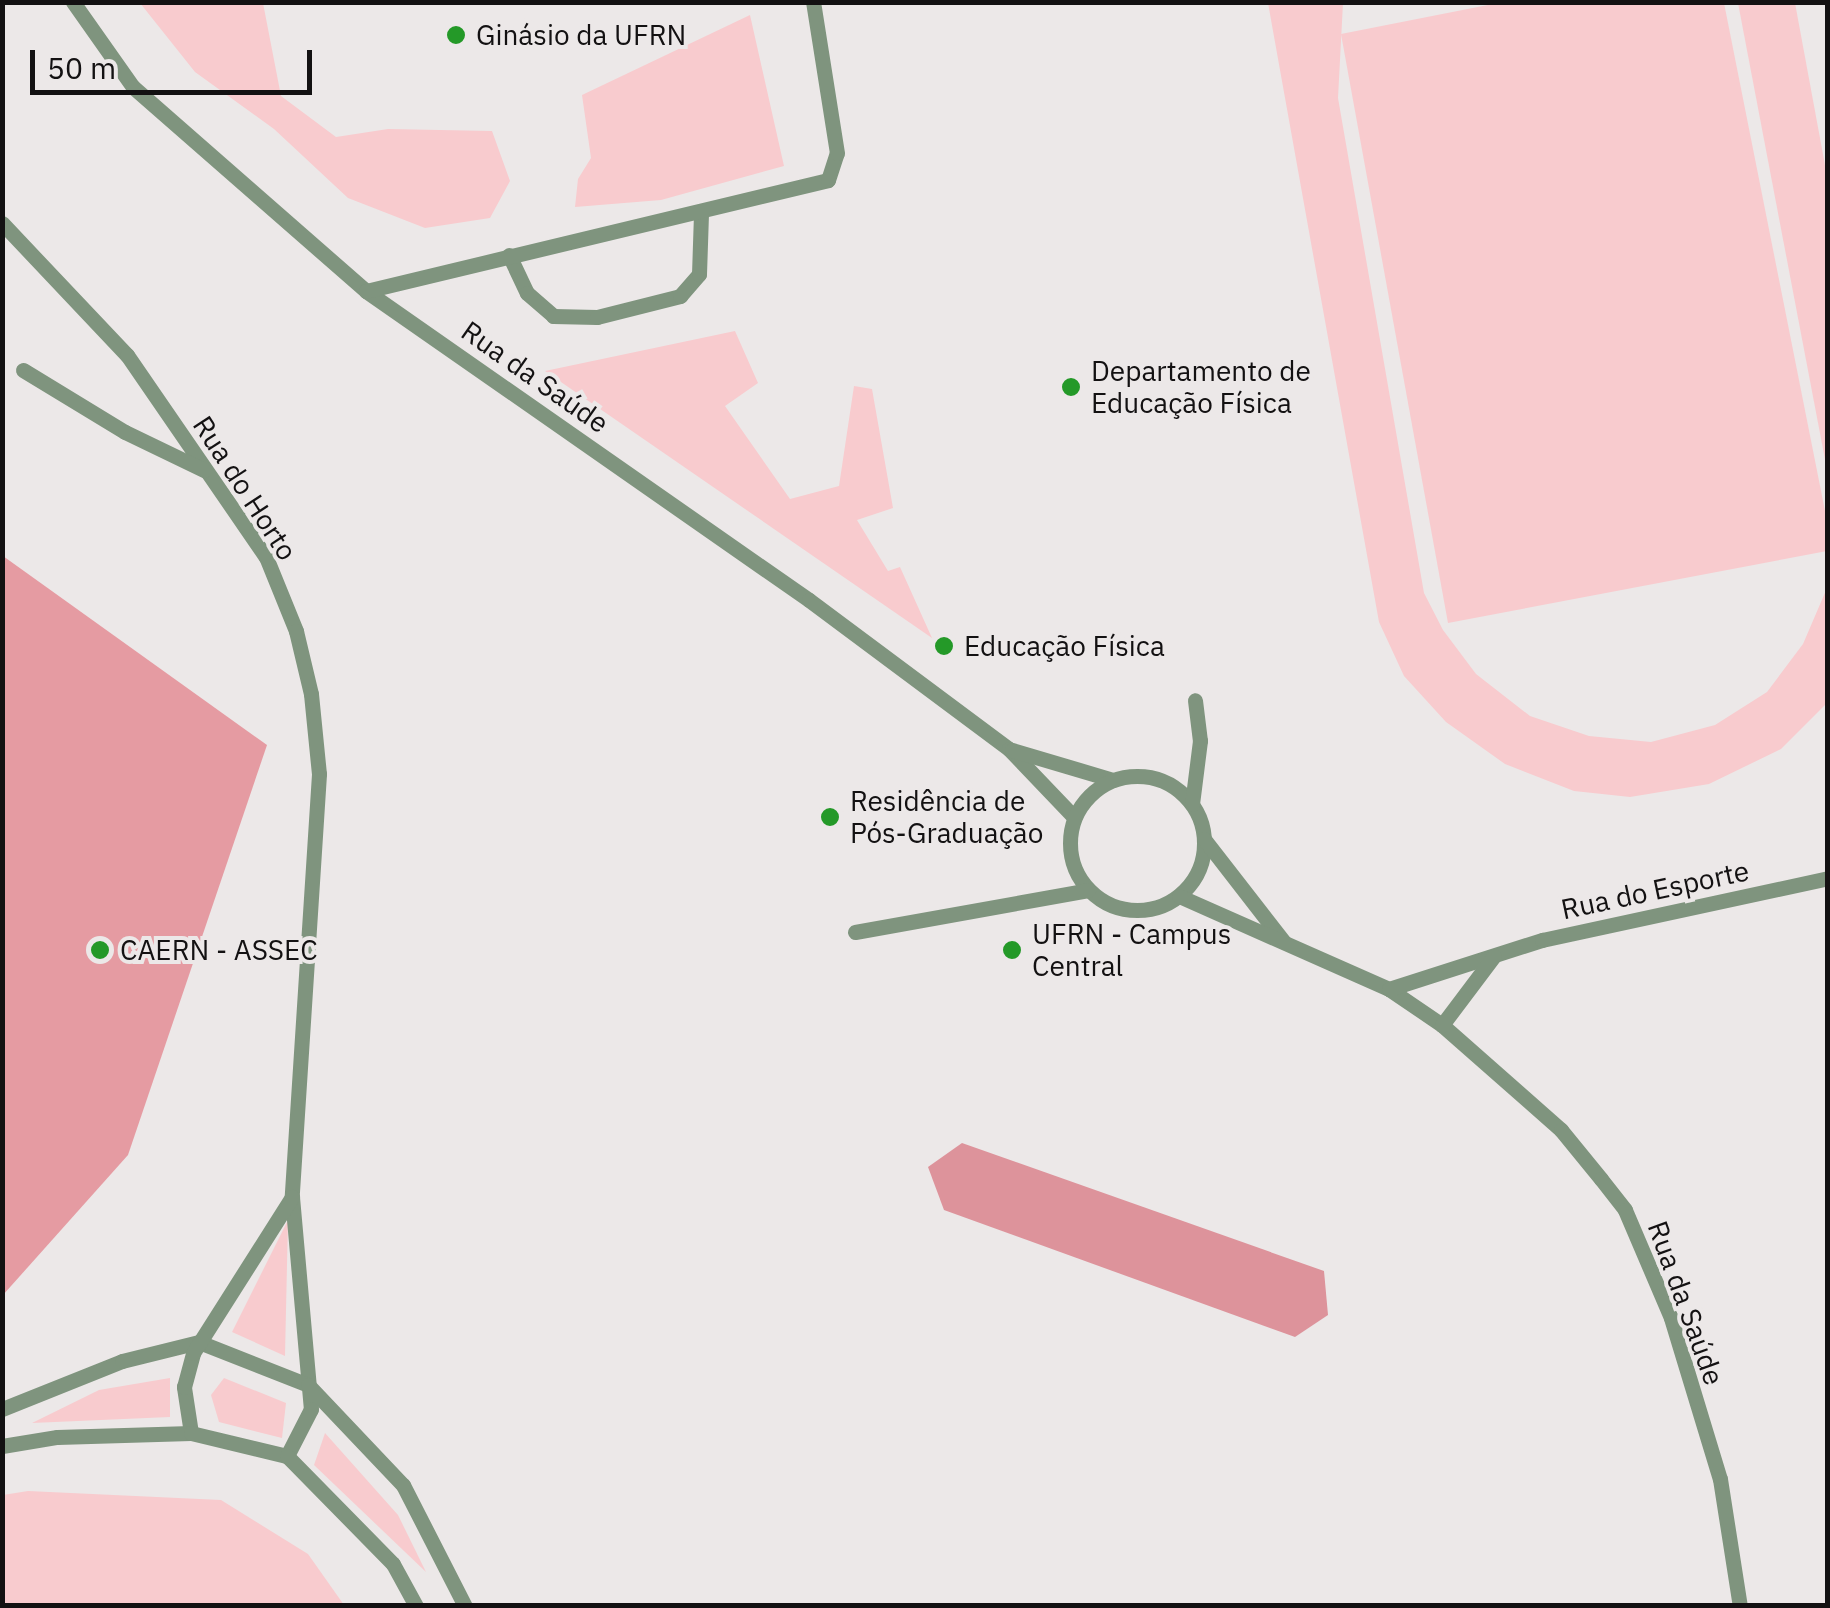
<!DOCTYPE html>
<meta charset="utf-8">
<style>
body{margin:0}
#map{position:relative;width:1830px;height:1608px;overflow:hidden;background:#ece8e8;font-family:"IBM Plex Sans",sans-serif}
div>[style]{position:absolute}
.green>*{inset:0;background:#f8cbce}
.forest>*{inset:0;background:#e59ba2}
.water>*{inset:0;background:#dd939b}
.service>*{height:15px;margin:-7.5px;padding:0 7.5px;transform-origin:7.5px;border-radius:7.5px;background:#7f947e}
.service>.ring{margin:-7.5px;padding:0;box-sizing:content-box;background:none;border:15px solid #7f947e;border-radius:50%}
.dots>*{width:28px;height:28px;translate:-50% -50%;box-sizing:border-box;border:5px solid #ece8e8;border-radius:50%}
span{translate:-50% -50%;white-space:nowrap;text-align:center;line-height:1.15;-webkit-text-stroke:8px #ece8e8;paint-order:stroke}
.poi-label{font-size:28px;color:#131112}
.left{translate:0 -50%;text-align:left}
.street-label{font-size:28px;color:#131112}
.frame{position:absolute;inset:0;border:5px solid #131112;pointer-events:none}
.scale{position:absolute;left:30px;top:50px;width:282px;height:45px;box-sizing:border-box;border:5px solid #131112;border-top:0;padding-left:12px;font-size:30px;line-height:35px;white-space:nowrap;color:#131112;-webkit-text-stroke:8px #ece8e8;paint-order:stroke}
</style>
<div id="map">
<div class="green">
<div style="clip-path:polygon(1503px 2px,1724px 3px,1827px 521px,1827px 551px,1448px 623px,1341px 34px)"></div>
<div style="clip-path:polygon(140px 3px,263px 3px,281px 96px,336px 137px,388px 129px,492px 131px,510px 181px,490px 218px,425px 228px,348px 198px,274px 129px,195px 72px)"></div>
<div style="clip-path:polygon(1268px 3px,1343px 3px,1338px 98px,1424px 593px,1443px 630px,1476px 674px,1530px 716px,1589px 736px,1651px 742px,1715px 725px,1767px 692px,1803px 644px,1827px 588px,1827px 703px,1781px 749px,1709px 784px,1630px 797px,1574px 791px,1505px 764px,1446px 722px,1404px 676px,1379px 622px)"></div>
<div style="clip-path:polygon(1738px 3px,1795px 3px,1827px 176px,1827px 470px)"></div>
<div style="clip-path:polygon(750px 15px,784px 166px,661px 200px,575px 207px,578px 179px,591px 158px,582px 95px)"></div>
<div style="clip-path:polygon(735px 331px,758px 383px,725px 406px,790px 499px,839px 486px,854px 386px,872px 389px,893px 508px,857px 520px,888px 571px,900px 567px,932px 638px,545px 371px)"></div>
<div style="clip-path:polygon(288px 1220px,285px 1356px,232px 1332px)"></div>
<div style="clip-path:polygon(170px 1378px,170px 1417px,32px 1423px,99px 1390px)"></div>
<div style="clip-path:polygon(224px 1378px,286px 1403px,282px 1438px,219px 1422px,211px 1395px)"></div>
<div style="clip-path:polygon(325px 1433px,398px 1515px,426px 1572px,314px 1465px)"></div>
<div style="clip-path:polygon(28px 1491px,221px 1500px,308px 1554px,344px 1605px,3px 1605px,3px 1495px)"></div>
</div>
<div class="forest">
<div style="clip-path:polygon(3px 556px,267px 745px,128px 1155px,3px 1295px)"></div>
</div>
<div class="water">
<div style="clip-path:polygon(962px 1143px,1324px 1271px,1328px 1315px,1295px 1337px,944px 1210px,928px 1167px)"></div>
</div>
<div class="service">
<div style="left:73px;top:2px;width:104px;rotate:54.8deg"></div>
<div style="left:133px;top:87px;width:310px;rotate:41.2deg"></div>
<div style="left:366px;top:291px;width:540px;rotate:34.9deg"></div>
<div style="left:809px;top:600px;width:249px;rotate:36.7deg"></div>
<div style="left:1009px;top:749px;width:94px;rotate:46.3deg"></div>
<div style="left:2px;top:223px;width:182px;rotate:46.6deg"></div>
<div style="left:127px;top:355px;width:245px;rotate:55.5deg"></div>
<div style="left:266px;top:557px;width:80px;rotate:67.9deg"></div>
<div style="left:296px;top:631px;width:65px;rotate:76.6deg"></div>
<div style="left:311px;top:694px;width:80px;rotate:84.3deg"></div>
<div style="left:319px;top:774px;width:424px;rotate:93.7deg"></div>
<div style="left:292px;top:1197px;width:213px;rotate:84.9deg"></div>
<div style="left:311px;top:1409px;width:53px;rotate:117.1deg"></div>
<div style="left:509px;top:255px;width:42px;rotate:64.7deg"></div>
<div style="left:527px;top:293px;width:35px;rotate:41deg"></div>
<div style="left:553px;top:316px;width:44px;rotate:1.3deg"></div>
<div style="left:597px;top:317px;width:86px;rotate:-14.2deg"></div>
<div style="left:680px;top:296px;width:29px;rotate:-49deg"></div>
<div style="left:699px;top:274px;width:61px;rotate:-88.1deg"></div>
<div style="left:366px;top:291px;width:475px;rotate:-13.5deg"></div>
<div style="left:828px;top:180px;width:28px;rotate:-72deg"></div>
<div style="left:837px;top:153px;width:153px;rotate:-99deg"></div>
<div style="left:23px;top:370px;width:119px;rotate:31.3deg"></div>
<div style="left:125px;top:432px;width:88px;rotate:25.7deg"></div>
<div style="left:1012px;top:750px;width:105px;rotate:16.5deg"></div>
<div class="ring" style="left:1070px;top:776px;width:119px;height:119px"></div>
<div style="left:1192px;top:804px;width:64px;rotate:-82.8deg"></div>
<div style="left:1200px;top:741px;width:41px;rotate:-97deg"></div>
<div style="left:1204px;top:839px;width:130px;rotate:52.2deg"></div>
<div style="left:1179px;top:896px;width:230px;rotate:23.9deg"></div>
<div style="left:1389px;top:989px;width:64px;rotate:34.2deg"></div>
<div style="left:1442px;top:1025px;width:159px;rotate:41.4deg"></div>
<div style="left:1561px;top:1130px;width:63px;rotate:50.8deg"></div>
<div style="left:1601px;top:1179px;width:39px;rotate:52deg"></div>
<div style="left:1625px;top:1210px;width:117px;rotate:66.9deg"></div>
<div style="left:1671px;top:1318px;width:168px;rotate:73.1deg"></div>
<div style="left:1720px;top:1479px;width:129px;rotate:81.1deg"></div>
<div style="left:855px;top:932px;width:237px;rotate:-10.2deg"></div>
<div style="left:1389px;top:989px;width:161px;rotate:-17.8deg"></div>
<div style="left:1542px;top:940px;width:293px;rotate:-12.2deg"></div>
<div style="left:1442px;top:1025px;width:86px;rotate:-53deg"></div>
<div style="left:2px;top:1409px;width:129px;rotate:-21.8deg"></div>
<div style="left:122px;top:1361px;width:79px;rotate:-13.9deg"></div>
<div style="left:199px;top:1342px;width:117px;rotate:21.5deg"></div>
<div style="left:308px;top:1385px;width:138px;rotate:46.5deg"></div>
<div style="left:403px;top:1485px;width:136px;rotate:62.9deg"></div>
<div style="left:191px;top:1433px;width:47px;rotate:-98.7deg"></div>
<div style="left:184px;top:1387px;width:35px;rotate:-75deg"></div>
<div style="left:193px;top:1353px;width:185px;rotate:-57.6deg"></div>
<div style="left:2px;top:1446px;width:56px;rotate:-9.3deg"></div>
<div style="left:57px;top:1437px;width:134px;rotate:-1.7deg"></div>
<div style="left:191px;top:1433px;width:99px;rotate:13.5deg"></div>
<div style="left:287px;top:1456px;width:151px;rotate:45.5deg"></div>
<div style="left:393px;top:1564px;width:48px;rotate:61.3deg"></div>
</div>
<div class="dots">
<div style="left:456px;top:35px;background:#249928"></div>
<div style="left:1071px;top:387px;background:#249928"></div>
<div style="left:944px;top:646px;background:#249928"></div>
<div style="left:830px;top:817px;background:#249928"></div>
<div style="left:100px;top:950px;background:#249928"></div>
<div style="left:1012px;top:950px;background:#249928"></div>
</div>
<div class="poi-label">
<span class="left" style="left:476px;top:35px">Ginásio da UFRN</span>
<span class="left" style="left:1091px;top:387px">Departamento de<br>Educação Física</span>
<span class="left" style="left:964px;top:646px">Educação Física</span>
<span class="left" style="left:850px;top:817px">Residência de<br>Pós-Graduação</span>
<span class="left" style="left:1032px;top:950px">UFRN - Campus<br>Central</span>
<span class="left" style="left:120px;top:950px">CAERN - ASSEC</span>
</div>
<div class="street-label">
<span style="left:535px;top:377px;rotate:35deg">Rua da Saúde</span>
<span style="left:245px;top:488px;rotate:57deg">Rua do Horto</span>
<span style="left:1655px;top:890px;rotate:-12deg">Rua do Esporte</span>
<span style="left:1686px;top:1303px;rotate:70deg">Rua da Saúde</span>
</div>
<div class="frame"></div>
<div class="scale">50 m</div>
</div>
